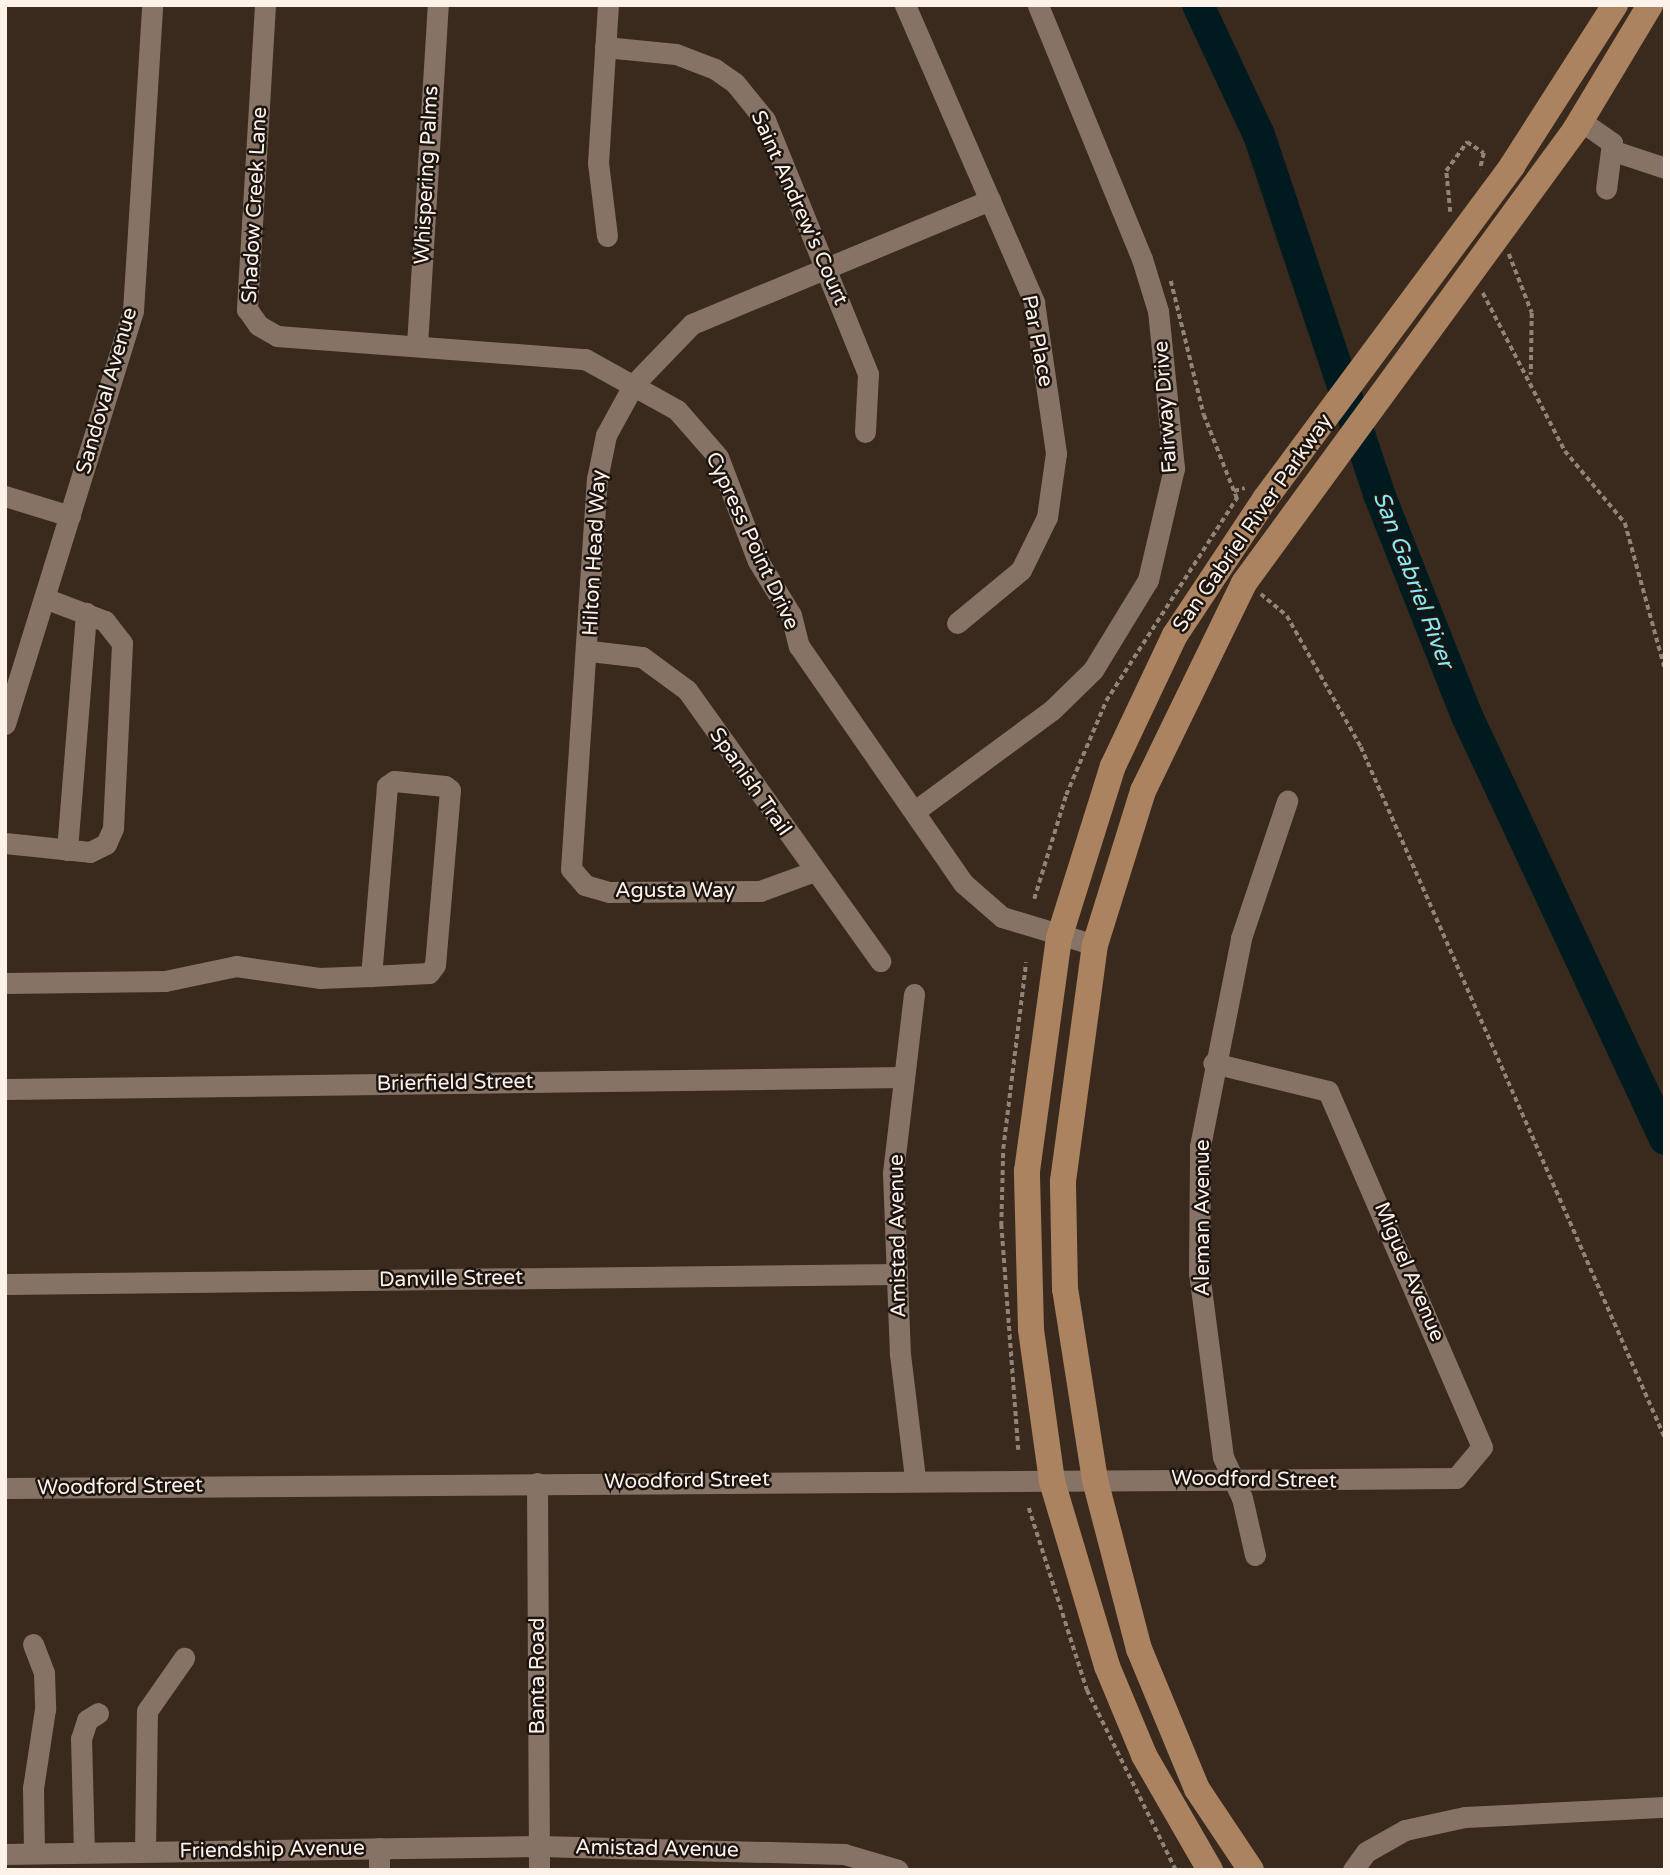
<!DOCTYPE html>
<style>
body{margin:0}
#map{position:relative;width:1670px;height:1875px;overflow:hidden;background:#392a1d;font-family:"Varela Round",sans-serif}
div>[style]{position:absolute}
.river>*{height:32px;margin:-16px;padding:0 16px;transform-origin:16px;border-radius:16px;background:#001b1f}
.path>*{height:3.5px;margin-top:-1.75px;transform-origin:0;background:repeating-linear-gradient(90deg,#908378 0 5px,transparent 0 8.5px)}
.minor>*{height:21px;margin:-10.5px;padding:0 10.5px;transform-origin:10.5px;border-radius:10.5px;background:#867365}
.major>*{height:26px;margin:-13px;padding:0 13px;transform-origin:13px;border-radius:13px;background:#ab8361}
span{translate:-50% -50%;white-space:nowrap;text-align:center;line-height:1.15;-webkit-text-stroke:5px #1b140f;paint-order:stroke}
.street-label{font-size:21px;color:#fdf2ea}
.water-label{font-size:23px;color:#86e7f7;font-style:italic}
.frame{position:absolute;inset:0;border:7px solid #fdf2ea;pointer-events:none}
</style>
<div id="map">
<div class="river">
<div style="left:1198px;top:5px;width:144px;rotate:64.9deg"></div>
<div style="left:1259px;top:135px;width:379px;rotate:71.5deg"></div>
<div style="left:1379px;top:494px;width:237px;rotate:68.4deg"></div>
<div style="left:1466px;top:714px;width:469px;rotate:64.9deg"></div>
</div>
<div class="path">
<div style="left:1450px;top:212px;width:41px;rotate:-95.6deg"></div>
<div style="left:1446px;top:171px;width:36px;rotate:-54deg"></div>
<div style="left:1467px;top:142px;width:20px;rotate:33deg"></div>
<div style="left:1484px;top:153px;width:17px;rotate:103deg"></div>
<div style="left:1509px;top:254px;width:63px;rotate:68.7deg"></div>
<div style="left:1532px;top:313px;width:62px;rotate:90.9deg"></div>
<div style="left:1171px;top:281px;width:138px;rotate:76.2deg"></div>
<div style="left:1204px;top:415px;width:92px;rotate:68.4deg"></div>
<div style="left:1483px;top:293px;width:178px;rotate:62.6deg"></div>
<div style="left:1565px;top:451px;width:94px;rotate:50.2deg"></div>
<div style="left:1625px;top:523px;width:151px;rotate:74.7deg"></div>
<div style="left:1234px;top:491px;width:11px;rotate:-15deg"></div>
<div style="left:1261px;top:594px;width:34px;rotate:40deg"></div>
<div style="left:1287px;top:616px;width:150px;rotate:60.5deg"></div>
<div style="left:1361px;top:747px;width:755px;rotate:66.25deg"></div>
<div style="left:1034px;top:899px;width:109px;rotate:-72.9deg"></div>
<div style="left:1066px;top:795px;width:102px;rotate:-66.9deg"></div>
<div style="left:1106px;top:701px;width:242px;rotate:-57.2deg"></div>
<div style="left:1018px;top:1450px;width:225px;rotate:-94.3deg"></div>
<div style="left:1001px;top:1226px;width:77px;rotate:-88.5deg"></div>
<div style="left:1003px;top:1149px;width:188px;rotate:-83deg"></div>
<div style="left:1029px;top:1508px;width:191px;rotate:72.3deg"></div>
<div style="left:1087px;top:1690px;width:201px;rotate:63.7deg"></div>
</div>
<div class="minor">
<div style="left:265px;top:5px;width:305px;rotate:93.4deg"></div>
<div style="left:247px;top:309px;width:19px;rotate:55deg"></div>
<div style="left:258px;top:325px;width:22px;rotate:30deg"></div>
<div style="left:277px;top:336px;width:309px;rotate:4.3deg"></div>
<div style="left:585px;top:359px;width:105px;rotate:29deg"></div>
<div style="left:677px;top:410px;width:62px;rotate:48.9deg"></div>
<div style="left:718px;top:457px;width:111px;rotate:69deg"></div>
<div style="left:758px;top:561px;width:63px;rotate:58.6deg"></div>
<div style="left:791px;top:615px;width:32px;rotate:76deg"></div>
<div style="left:799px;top:646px;width:288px;rotate:55.3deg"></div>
<div style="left:963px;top:883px;width:52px;rotate:41.1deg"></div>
<div style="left:1002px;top:917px;width:97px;rotate:16.8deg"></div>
<div style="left:905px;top:5px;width:324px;rotate:66.5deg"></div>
<div style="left:1034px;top:302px;width:153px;rotate:81.7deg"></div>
<div style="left:1056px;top:453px;width:65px;rotate:98deg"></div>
<div style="left:1047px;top:517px;width:59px;rotate:116.1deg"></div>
<div style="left:1021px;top:570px;width:83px;rotate:140.4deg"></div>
<div style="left:605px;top:47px;width:71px;rotate:5.6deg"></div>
<div style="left:676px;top:54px;width:42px;rotate:21deg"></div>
<div style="left:715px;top:69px;width:24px;rotate:35deg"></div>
<div style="left:735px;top:83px;width:48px;rotate:51deg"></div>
<div style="left:765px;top:120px;width:274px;rotate:67.9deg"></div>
<div style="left:868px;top:374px;width:58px;rotate:93deg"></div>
<div style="left:1581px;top:121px;width:38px;rotate:35deg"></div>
<div style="left:1612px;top:143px;width:46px;rotate:97.4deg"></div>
<div style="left:1614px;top:151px;width:54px;rotate:18.4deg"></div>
<div style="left:607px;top:236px;width:74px;rotate:-97deg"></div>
<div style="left:598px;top:163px;width:158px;rotate:-86.4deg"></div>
<div style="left:417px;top:345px;width:341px;rotate:-86.5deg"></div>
<div style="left:5px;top:496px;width:68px;rotate:17.1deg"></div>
<div style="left:590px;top:651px;width:52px;rotate:6.6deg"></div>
<div style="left:642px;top:657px;width:56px;rotate:36.3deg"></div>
<div style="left:687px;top:690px;width:333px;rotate:54.5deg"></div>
<div style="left:5px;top:724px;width:432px;rotate:-72.8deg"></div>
<div style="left:133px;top:311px;width:307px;rotate:-86.4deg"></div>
<div style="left:915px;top:811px;width:170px;rotate:-36.4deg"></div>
<div style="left:1052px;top:710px;width:57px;rotate:-44.3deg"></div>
<div style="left:1093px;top:670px;width:105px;rotate:-58.6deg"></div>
<div style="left:1148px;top:580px;width:115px;rotate:-76.9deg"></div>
<div style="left:1174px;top:468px;width:158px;rotate:-95.8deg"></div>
<div style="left:1158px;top:311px;width:54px;rotate:-107.1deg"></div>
<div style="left:1142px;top:259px;width:274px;rotate:-112.3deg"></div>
<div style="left:5px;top:843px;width:85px;rotate:6deg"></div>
<div style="left:90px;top:852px;width:18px;rotate:-27deg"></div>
<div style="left:106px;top:844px;width:17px;rotate:-66deg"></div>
<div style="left:113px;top:828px;width:185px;rotate:-87.2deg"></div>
<div style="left:122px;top:643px;width:28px;rotate:-128deg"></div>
<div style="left:105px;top:621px;width:65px;rotate:-159.3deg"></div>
<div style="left:67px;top:850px;width:238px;rotate:-85.4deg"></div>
<div style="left:812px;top:872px;width:55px;rotate:159.9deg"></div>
<div style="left:760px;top:891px;width:151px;rotate:179.6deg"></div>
<div style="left:609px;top:892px;width:25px;rotate:-164deg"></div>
<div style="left:585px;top:885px;width:21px;rotate:-131deg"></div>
<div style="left:571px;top:869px;width:391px;rotate:-86.2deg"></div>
<div style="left:597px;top:479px;width:45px;rotate:-78.4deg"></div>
<div style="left:606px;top:435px;width:58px;rotate:-61.2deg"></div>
<div style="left:634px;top:384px;width:83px;rotate:-46deg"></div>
<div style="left:692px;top:324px;width:323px;rotate:-22.6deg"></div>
<div style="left:5px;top:983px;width:160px;rotate:-0.7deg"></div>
<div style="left:165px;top:981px;width:73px;rotate:-11.9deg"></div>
<div style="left:236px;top:966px;width:84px;rotate:8.2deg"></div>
<div style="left:319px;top:978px;width:52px;rotate:-2.2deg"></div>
<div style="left:371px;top:976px;width:58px;rotate:-3deg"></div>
<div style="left:429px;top:973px;width:10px;rotate:-53deg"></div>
<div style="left:435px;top:965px;width:176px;rotate:-85.1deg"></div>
<div style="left:450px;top:790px;width:6px;rotate:-141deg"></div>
<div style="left:445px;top:786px;width:51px;rotate:-174.4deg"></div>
<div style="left:394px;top:781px;width:9px;rotate:144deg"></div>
<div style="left:387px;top:786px;width:191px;rotate:94.8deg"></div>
<div style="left:914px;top:994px;width:180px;rotate:96.7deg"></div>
<div style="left:893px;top:1173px;width:181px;rotate:87.8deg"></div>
<div style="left:900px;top:1354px;width:125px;rotate:83.1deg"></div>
<div style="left:5px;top:1089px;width:899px;rotate:-0.76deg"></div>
<div style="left:5px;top:1284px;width:891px;rotate:-0.64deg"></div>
<div style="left:537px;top:1483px;width:387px;rotate:89.7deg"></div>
<div style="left:5px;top:1488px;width:1451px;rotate:-0.39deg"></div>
<div style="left:1456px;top:1478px;width:40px;rotate:-50deg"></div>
<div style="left:1482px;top:1447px;width:388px;rotate:-113.4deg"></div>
<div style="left:1328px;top:1091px;width:118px;rotate:-166.3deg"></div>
<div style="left:1255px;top:1555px;width:58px;rotate:-102.8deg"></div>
<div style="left:1242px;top:1498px;width:45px;rotate:-114.9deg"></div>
<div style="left:1223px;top:1457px;width:186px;rotate:-97.4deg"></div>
<div style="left:1199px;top:1273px;width:127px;rotate:-89.5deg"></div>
<div style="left:1200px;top:1146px;width:212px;rotate:-78.8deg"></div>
<div style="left:1241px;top:938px;width:145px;rotate:-71.4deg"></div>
<div style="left:33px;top:1644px;width:31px;rotate:69deg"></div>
<div style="left:44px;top:1673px;width:36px;rotate:88deg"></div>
<div style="left:45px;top:1709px;width:80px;rotate:98.6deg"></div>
<div style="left:33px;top:1788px;width:65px;rotate:89.1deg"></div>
<div style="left:379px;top:1848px;width:22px;rotate:90deg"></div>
<div style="left:145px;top:1851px;width:140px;rotate:-89.2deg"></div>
<div style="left:147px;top:1711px;width:65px;rotate:-55.1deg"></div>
<div style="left:84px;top:1852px;width:113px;rotate:-91.5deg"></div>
<div style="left:81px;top:1739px;width:20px;rotate:-72deg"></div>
<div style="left:87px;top:1720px;width:13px;rotate:-32deg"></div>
<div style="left:5px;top:1854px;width:534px;rotate:-0.86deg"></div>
<div style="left:539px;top:1846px;width:305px;rotate:1.5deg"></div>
<div style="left:844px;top:1854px;width:56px;rotate:16.5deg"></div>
<div style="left:1353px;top:1870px;width:22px;rotate:-54deg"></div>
<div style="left:1366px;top:1852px;width:45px;rotate:-29.4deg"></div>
<div style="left:1405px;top:1830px;width:61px;rotate:-12.2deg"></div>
<div style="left:1465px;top:1817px;width:200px;rotate:-2.9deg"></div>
</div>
<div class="major">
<div style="left:1210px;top:1870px;width:133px;rotate:-119.9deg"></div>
<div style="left:1144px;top:1755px;width:96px;rotate:-112.6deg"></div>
<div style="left:1107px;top:1666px;width:193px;rotate:-106.6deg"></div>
<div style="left:1052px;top:1481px;width:153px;rotate:-97.9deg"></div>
<div style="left:1031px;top:1329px;width:158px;rotate:-91.5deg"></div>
<div style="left:1027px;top:1171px;width:235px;rotate:-82.2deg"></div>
<div style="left:1059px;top:938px;width:180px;rotate:-72.6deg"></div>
<div style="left:1113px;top:766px;width:145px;rotate:-64.7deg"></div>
<div style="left:1175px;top:635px;width:163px;rotate:-56.5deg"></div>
<div style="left:1265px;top:499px;width:415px;rotate:-53.4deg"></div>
<div style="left:1512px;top:166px;width:191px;rotate:-57.4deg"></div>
<div style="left:1251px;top:1870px;width:97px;rotate:-123.7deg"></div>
<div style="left:1197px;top:1789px;width:152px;rotate:-112.5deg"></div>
<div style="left:1139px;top:1649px;width:175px;rotate:-104.6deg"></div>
<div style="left:1095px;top:1480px;width:193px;rotate:-98.9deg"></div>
<div style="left:1065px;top:1289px;width:108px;rotate:-91.1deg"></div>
<div style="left:1063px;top:1181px;width:238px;rotate:-82.3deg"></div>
<div style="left:1095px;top:945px;width:161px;rotate:-72.7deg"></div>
<div style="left:1143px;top:791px;width:231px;rotate:-64.1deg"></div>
<div style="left:1244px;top:583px;width:561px;rotate:-53.84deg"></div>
<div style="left:1575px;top:130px;width:146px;rotate:-59deg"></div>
</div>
<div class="street-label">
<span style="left:427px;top:175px;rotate:-87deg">Whispering Palms</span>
<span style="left:255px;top:205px;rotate:-87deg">Shadow Creek Lane</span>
<span style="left:799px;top:208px;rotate:66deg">Saint Andrew's Court</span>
<span style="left:1037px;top:341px;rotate:79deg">Par Place</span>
<span style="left:107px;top:391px;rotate:-74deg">Sandoval Avenue</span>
<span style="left:1166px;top:407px;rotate:-94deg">Fairway Drive</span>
<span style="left:1253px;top:523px;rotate:-55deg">San Gabriel River Parkway</span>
<span style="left:752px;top:541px;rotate:65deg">Cypress Point Drive</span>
<span style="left:595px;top:553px;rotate:-87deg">Hilton Head Way</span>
<span style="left:750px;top:782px;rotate:55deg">Spanish Trail</span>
<span style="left:675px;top:891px">Agusta Way</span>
<span style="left:455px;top:1083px;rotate:-1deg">Brierfield Street</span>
<span style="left:1203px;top:1218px;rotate:-90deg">Aleman Avenue</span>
<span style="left:898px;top:1236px;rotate:-91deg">Amistad Avenue</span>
<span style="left:1409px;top:1272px;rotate:67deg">Miguel Avenue</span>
<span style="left:451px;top:1279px;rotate:-1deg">Danville Street</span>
<span style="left:1254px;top:1480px;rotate:1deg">Woodford Street</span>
<span style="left:687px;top:1481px;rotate:-1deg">Woodford Street</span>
<span style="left:120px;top:1487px;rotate:-1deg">Woodford Street</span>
<span style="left:538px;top:1676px;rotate:-90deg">Banta Road</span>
<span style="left:657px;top:1849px;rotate:1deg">Amistad Avenue</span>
<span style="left:272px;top:1850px;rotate:-1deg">Friendship Avenue</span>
</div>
<div class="water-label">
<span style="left:1413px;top:580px;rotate:69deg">San Gabriel River</span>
</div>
<div class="frame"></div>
</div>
